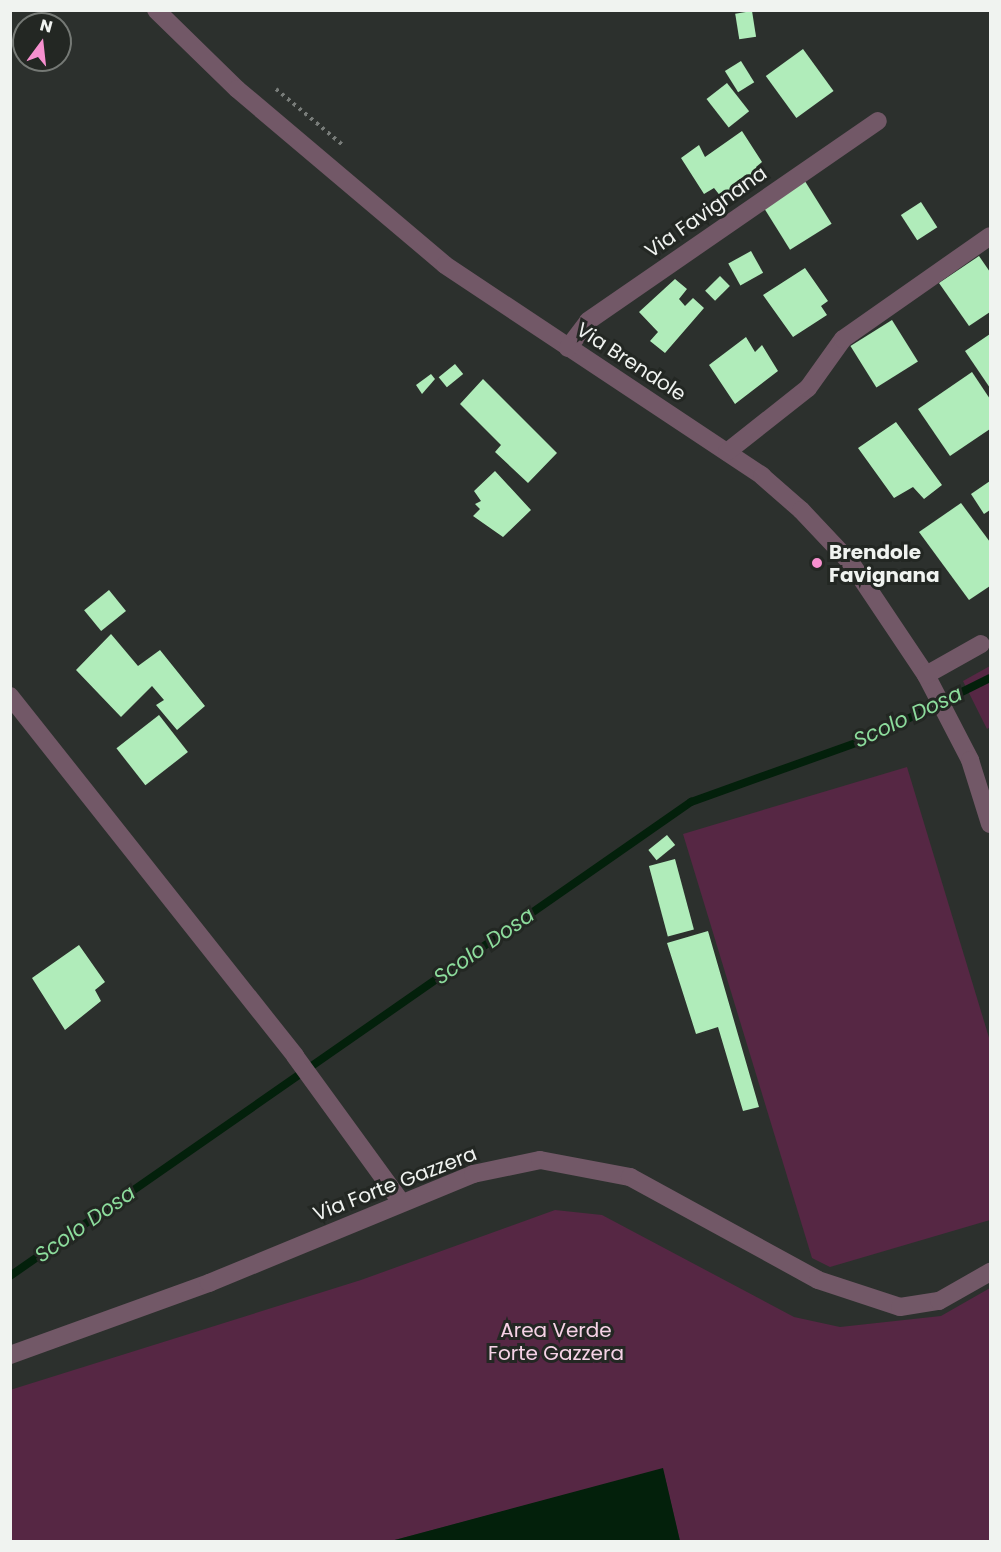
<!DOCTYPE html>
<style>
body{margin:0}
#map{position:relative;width:1001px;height:1552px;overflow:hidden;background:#2c302d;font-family:Poppins,sans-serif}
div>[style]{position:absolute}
.green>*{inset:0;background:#562744}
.water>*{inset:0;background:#03200b}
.stream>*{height:8px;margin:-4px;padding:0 4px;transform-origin:4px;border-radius:4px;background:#03200b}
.building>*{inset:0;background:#b0ecba;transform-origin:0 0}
.path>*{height:4px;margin-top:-2px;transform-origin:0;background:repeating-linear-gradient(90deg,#787c79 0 3px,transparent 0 7.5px)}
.minor>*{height:18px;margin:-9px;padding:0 9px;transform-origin:9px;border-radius:9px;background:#725867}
.dots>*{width:16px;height:16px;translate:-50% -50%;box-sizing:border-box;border:3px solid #232723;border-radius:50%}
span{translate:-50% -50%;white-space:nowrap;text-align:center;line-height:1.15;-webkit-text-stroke:6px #232723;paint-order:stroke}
.street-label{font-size:20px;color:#f0f3f0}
.poi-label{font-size:20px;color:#f0f3f0;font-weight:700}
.left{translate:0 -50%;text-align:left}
.park-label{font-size:20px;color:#f6d2e6}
.water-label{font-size:21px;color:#8cdc9c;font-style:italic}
.frame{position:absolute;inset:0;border:12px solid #f0f3f0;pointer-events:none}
.north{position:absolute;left:12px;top:12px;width:60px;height:60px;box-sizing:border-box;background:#232723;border:2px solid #757975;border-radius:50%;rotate:15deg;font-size:16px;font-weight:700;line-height:24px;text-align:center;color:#f0f3f0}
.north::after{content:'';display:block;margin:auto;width:21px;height:27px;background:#f790cf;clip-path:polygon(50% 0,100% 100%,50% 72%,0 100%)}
</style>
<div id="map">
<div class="green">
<div style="clip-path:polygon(990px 666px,990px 727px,987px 729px,963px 681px)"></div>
<div style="clip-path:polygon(907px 767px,990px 1041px,990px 1220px,830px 1267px,812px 1258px,683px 834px)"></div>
<div style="clip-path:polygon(555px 1210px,602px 1215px,794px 1317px,840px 1327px,941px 1316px,990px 1288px,990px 1541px,680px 1541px,663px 1469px,391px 1541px,11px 1541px,10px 1390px,361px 1280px)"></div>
</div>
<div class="water">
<div style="clip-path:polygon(663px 1468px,680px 1541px,391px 1541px)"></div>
</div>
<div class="stream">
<div style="left:10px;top:1276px;width:830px;rotate:-34.84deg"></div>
<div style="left:691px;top:802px;width:187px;rotate:-19.7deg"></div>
<div style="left:867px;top:739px;width:137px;rotate:-26.4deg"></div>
</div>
<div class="building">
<div style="left:752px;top:11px;width:26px;height:17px;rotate:81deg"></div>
<div style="left:803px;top:49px;width:52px;height:46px;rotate:54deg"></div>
<div style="left:741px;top:61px;width:25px;height:19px;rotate:58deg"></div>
<div style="left:727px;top:83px;width:36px;height:26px;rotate:52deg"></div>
<div style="clip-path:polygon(742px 131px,762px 162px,756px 167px,759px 172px,722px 198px,714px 188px,704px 194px,681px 158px,699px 145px,705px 157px)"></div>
<div style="left:803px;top:178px;width:54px;height:49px;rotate:58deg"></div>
<div style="left:921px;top:202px;width:30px;height:24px;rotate:57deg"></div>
<div style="left:751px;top:251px;width:25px;height:26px;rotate:61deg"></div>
<div style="clip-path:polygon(979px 256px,990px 272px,990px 312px,969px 326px,939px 283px)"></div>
<div style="clip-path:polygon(805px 268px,828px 301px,821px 306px,827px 315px,793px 337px,763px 295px)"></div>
<div style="left:720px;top:276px;width:14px;height:21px;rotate:45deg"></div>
<div style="clip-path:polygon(675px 279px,687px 289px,679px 299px,685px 306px,693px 298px,704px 308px,665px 353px,650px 341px,658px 332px,639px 312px)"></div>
<div style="left:892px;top:320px;width:49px;height:49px;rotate:58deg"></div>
<div style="clip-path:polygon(990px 334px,990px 388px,965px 351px)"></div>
<div style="clip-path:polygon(746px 337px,755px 352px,762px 345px,778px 371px,735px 404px,709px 365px)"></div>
<div style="left:455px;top:364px;width:13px;height:21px;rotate:51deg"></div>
<div style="clip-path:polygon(972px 372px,990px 399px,990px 429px,950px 456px,918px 409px)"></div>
<div style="clip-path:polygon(431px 374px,435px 379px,422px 394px,416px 385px)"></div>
<div style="clip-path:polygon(483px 379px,557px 453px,528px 483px,495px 452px,501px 445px,460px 404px)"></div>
<div style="clip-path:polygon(896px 422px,942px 485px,924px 499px,913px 487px,894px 498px,858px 448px)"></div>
<div style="clip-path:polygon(495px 471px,531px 510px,503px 537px,473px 516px,480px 509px,475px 504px,481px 501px,474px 491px)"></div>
<div style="clip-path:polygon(990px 481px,990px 510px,984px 514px,971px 494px)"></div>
<div style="clip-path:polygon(961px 503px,990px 542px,990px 586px,969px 600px,919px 532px)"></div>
<div style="left:109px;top:590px;width:27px;height:32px;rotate:51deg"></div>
<div style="clip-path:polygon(111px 634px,138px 666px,160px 650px,205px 706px,177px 730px,156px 705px,164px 700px,152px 686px,121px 717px,76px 670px)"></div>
<div style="left:159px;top:715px;width:47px;height:54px;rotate:52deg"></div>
<div style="left:667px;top:835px;width:13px;height:24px;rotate:51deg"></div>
<div style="left:675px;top:859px;width:73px;height:27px;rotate:75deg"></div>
<div style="clip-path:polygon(708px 931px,759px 1107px,743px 1111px,718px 1027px,696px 1034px,667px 943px)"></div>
<div style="clip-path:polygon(79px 945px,105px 982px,95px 990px,101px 1001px,65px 1030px,32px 978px)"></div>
</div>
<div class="path">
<div style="left:276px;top:89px;width:89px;rotate:40deg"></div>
</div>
<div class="minor">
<div style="left:156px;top:10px;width:113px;rotate:44.3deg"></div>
<div style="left:237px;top:89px;width:272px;rotate:40.2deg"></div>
<div style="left:445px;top:265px;width:381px;rotate:33.6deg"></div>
<div style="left:762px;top:476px;width:52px;rotate:41.1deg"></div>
<div style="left:801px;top:510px;width:73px;rotate:46.7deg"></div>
<div style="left:851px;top:563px;width:135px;rotate:56.2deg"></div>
<div style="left:926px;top:675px;width:96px;rotate:62.6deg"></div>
<div style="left:970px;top:760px;width:67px;rotate:72.6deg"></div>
<div style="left:568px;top:348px;width:34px;rotate:-53deg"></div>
<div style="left:588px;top:321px;width:352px;rotate:-34.6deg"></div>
<div style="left:727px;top:452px;width:103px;rotate:-38.3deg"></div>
<div style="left:808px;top:388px;width:60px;rotate:-54.5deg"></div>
<div style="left:843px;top:339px;width:179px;rotate:-35deg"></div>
<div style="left:926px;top:675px;width:63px;rotate:-29.4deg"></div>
<div style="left:10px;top:696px;width:459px;rotate:51.6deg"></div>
<div style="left:295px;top:1056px;width:180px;rotate:54deg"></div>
<div style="left:10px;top:1355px;width:212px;rotate:-19.9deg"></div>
<div style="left:209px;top:1283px;width:286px;rotate:-22.4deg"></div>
<div style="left:473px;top:1174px;width:68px;rotate:-11.8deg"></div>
<div style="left:540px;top:1160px;width:92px;rotate:10.7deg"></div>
<div style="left:630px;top:1177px;width:214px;rotate:28.7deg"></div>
<div style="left:818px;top:1280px;width:86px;rotate:18.2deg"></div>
<div style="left:900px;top:1307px;width:39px;rotate:-9deg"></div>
<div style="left:939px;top:1301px;width:59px;rotate:-29.6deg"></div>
</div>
<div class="dots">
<div style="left:817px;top:563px;background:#f790cf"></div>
</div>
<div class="street-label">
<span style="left:706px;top:212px;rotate:-35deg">Via Favignana</span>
<span style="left:631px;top:362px;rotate:33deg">Via Brendole</span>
<span style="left:395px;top:1184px;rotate:-21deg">Via Forte Gazzera</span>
</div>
<div class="poi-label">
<span class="left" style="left:829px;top:564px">Brendole<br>Favignana</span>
</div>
<div class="park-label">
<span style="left:556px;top:1342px">Area Verde<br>Forte Gazzera</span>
</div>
<div class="water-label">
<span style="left:908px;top:717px;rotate:-25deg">Scolo Dosa</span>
<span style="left:484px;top:946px;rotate:-35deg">Scolo Dosa</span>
<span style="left:85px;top:1224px;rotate:-35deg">Scolo Dosa</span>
</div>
<div class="frame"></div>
<div class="north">N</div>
</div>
